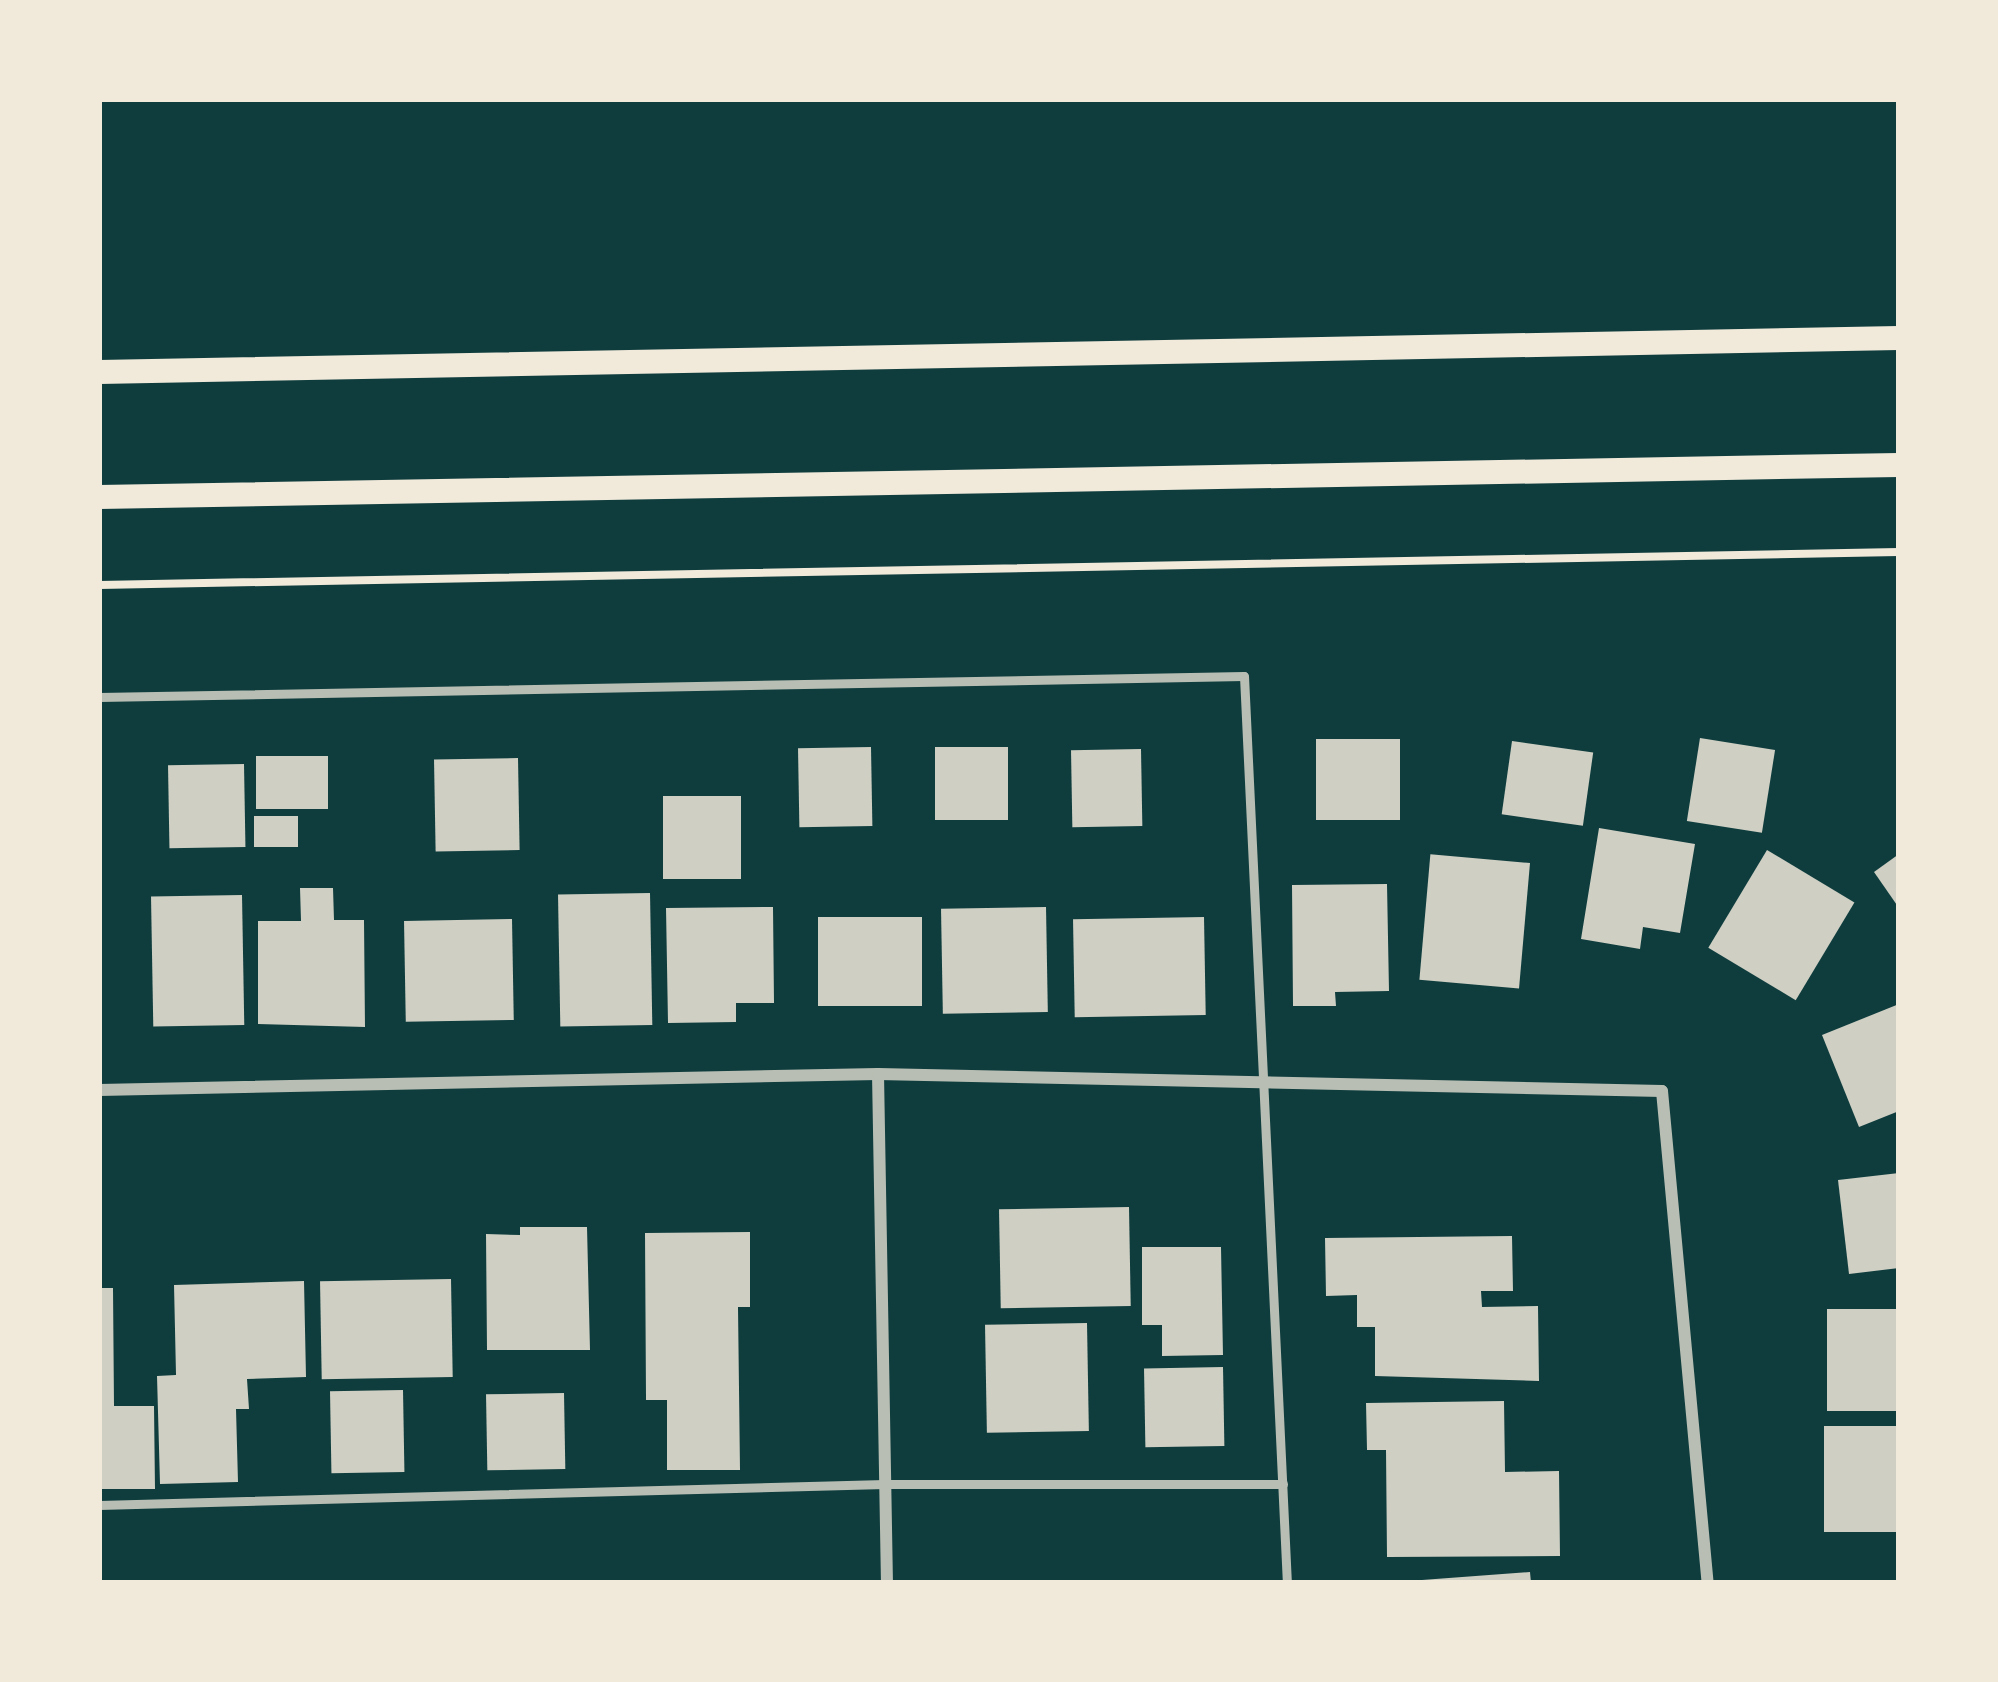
<!DOCTYPE html>
<style>
body{margin:0}
#map{position:relative;width:1998px;height:1682px;overflow:hidden;background:#0f3d3e;font-family:"Golos Text",sans-serif}
div>[style]{position:absolute}
.building>*{inset:0;background:#cfcfc3;transform-origin:0 0}
.path>*{height:8px;margin:-4px;padding:0 4px;transform-origin:4px;border-radius:4px;background:#f1e9da}
.service>*{height:9px;margin:-4.5px;padding:0 4.5px;transform-origin:4.5px;border-radius:4.5px;background:#b8beb3}
.minor>*{height:12px;margin:-6px;padding:0 6px;transform-origin:6px;border-radius:6px;background:#b8beb3}
.secondary>*{height:24px;margin:-12px;padding:0 12px;transform-origin:12px;border-radius:12px;background:#f1e9da}
span{translate:-50% -50%;white-space:nowrap;text-align:center;line-height:1.15;-webkit-text-stroke:9px #f1e9da;paint-order:stroke}
.frame{position:absolute;inset:0;border:102px solid #f1e9da;pointer-events:none}
</style>
<div id="map">
<div class="building">
<div style="left:1700px;top:738px;width:76px;height:84px;rotate:9deg"></div>
<div style="left:1400px;top:739px;width:81px;height:84px;rotate:90deg"></div>
<div style="left:1512px;top:741px;width:82px;height:74px;rotate:8deg"></div>
<div style="left:871px;top:747px;width:79px;height:73px;rotate:89deg"></div>
<div style="left:935px;top:747px;width:73px;height:73px"></div>
<div style="left:1141px;top:749px;width:77px;height:70px;rotate:89deg"></div>
<div style="left:328px;top:756px;width:53px;height:72px;rotate:90deg"></div>
<div style="left:518px;top:758px;width:92px;height:84px;rotate:89deg"></div>
<div style="left:244px;top:764px;width:83px;height:76px;rotate:89deg"></div>
<div style="left:741px;top:796px;width:83px;height:78px;rotate:90deg"></div>
<div style="left:298px;top:816px;width:31px;height:44px;rotate:90deg"></div>
<div style="clip-path:polygon(1599px 828px,1695px 844px,1680px 933px,1643px 927px,1640px 949px,1581px 939px)"></div>
<div style="left:1767px;top:850px;width:102px;height:114px;rotate:31deg"></div>
<div style="clip-path:polygon(1899px 854px,1899px 908px,1874px 872px)"></div>
<div style="left:1530px;top:863px;width:126px;height:100px;rotate:95deg"></div>
<div style="clip-path:polygon(1387px 884px,1389px 991px,1335px 992px,1336px 1006px,1293px 1006px,1292px 885px)"></div>
<div style="clip-path:polygon(300px 888px,333px 888px,334px 920px,364px 920px,365px 1027px,258px 1024px,258px 921px,301px 921px)"></div>
<div style="left:650px;top:893px;width:132px;height:92px;rotate:89deg"></div>
<div style="left:242px;top:895px;width:130px;height:91px;rotate:89deg"></div>
<div style="clip-path:polygon(773px 907px,774px 1003px,736px 1003px,736px 1022px,668px 1023px,666px 908px)"></div>
<div style="left:1046px;top:907px;width:105px;height:105px;rotate:89deg"></div>
<div style="left:922px;top:917px;width:89px;height:104px;rotate:90deg"></div>
<div style="left:1204px;top:917px;width:98px;height:131px;rotate:89deg"></div>
<div style="left:512px;top:919px;width:101px;height:108px;rotate:89deg"></div>
<div style="clip-path:polygon(1899px 1004px,1899px 1111px,1859px 1127px,1822px 1035px)"></div>
<div style="clip-path:polygon(1899px 1173px,1899px 1268px,1849px 1274px,1838px 1180px)"></div>
<div style="left:1129px;top:1207px;width:99px;height:130px;rotate:89deg"></div>
<div style="clip-path:polygon(520px 1227px,587px 1227px,590px 1350px,487px 1350px,486px 1234px,520px 1235px)"></div>
<div style="clip-path:polygon(750px 1232px,750px 1307px,738px 1307px,740px 1470px,667px 1470px,667px 1400px,646px 1400px,645px 1233px)"></div>
<div style="clip-path:polygon(1512px 1236px,1513px 1291px,1481px 1291px,1482px 1307px,1538px 1306px,1539px 1381px,1375px 1376px,1375px 1327px,1357px 1327px,1357px 1295px,1326px 1296px,1325px 1238px)"></div>
<div style="clip-path:polygon(1142px 1247px,1221px 1247px,1223px 1355px,1162px 1356px,1162px 1325px,1142px 1325px)"></div>
<div style="left:451px;top:1279px;width:98px;height:131px;rotate:89deg"></div>
<div style="clip-path:polygon(304px 1281px,306px 1377px,247px 1379px,249px 1409px,236px 1409px,238px 1482px,160px 1484px,157px 1376px,176px 1375px,174px 1285px)"></div>
<div style="clip-path:polygon(99px 1288px,113px 1288px,114px 1406px,154px 1406px,155px 1489px,99px 1489px)"></div>
<div style="left:1899px;top:1309px;width:102px;height:72px;rotate:90deg"></div>
<div style="left:1087px;top:1323px;width:108px;height:102px;rotate:89deg"></div>
<div style="left:1223px;top:1367px;width:79px;height:79px;rotate:89deg"></div>
<div style="left:403px;top:1390px;width:82px;height:73px;rotate:89deg"></div>
<div style="left:564px;top:1393px;width:76px;height:78px;rotate:89deg"></div>
<div style="clip-path:polygon(1504px 1401px,1505px 1472px,1559px 1471px,1560px 1556px,1387px 1557px,1386px 1450px,1367px 1450px,1366px 1403px)"></div>
<div style="left:1899px;top:1426px;width:106px;height:75px;rotate:90deg"></div>
<div style="clip-path:polygon(1530px 1572px,1531px 1583px,1422px 1583px,1422px 1580px)"></div>
</div>
<div class="path">
<div style="left:99px;top:585px;width:1800px;rotate:-1.05deg"></div>
</div>
<div class="service">
<div style="left:99px;top:697px;width:1145px;rotate:-1.05deg"></div>
<div style="left:1244px;top:676px;width:908px;rotate:87.29deg"></div>
<div style="left:99px;top:1505px;width:786px;rotate:-1.53deg"></div>
<div style="left:885px;top:1484px;width:398px"></div>
</div>
<div class="minor">
<div style="left:878px;top:1074px;width:509px;rotate:88.99deg"></div>
<div style="left:99px;top:1090px;width:779px;rotate:-1.18deg"></div>
<div style="left:878px;top:1074px;width:784px;rotate:1.24deg"></div>
<div style="left:1662px;top:1091px;width:494px;rotate:84.7deg"></div>
</div>
<div class="secondary">
<div style="left:99px;top:372px;width:1800px;rotate:-1.08deg"></div>
<div style="left:99px;top:497px;width:1800px;rotate:-1.02deg"></div>
</div>
<div class="frame"></div>
</div>
